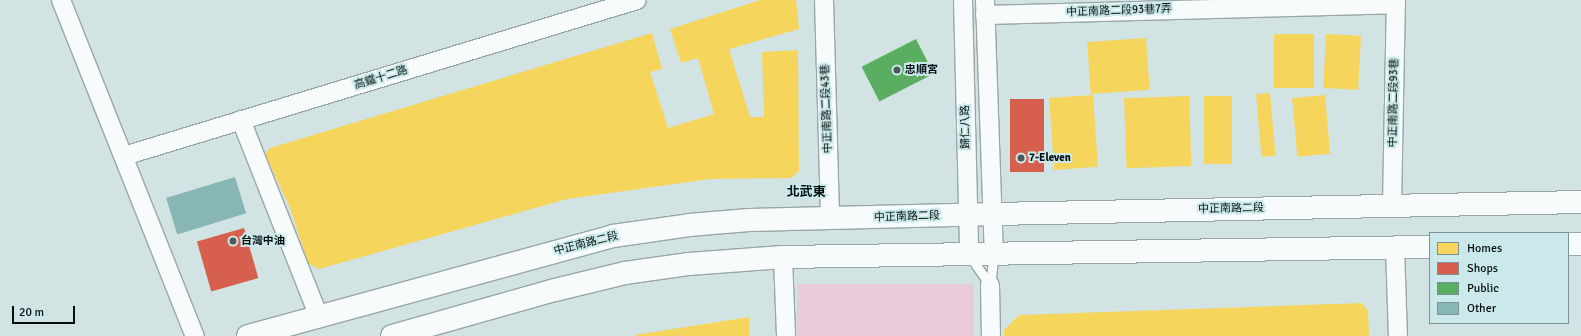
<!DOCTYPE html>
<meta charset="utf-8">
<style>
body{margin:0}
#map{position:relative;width:1581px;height:336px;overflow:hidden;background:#d2e3e3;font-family:Signika,"Noto Sans TC",sans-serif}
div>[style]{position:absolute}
.green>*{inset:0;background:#e9cbdc;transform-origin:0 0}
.homes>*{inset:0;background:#f6d55c;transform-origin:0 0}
.shops>*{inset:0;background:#d6604d;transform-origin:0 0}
.public>*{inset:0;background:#5aae61;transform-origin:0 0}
.building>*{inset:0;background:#88b5b6;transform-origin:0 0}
.roads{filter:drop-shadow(1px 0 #99a6a6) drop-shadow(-1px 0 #99a6a6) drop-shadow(0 1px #99a6a6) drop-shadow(0 -1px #99a6a6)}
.lane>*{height:9px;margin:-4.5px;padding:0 4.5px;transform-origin:4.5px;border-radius:4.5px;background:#f8fbfb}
.street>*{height:18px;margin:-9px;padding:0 9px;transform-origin:9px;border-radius:9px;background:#f8fbfb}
.secondary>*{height:22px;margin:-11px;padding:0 11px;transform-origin:11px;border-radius:11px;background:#f8fbfb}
.dots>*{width:11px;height:11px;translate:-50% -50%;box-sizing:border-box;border:2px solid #cbe9ea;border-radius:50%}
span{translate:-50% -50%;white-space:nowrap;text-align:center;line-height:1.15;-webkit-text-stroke:4px #cbe9ea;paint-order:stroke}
.street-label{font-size:11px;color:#060f10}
.poi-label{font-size:11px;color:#060f10;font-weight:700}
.left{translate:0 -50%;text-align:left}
.quarter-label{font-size:13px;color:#060f10;font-weight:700}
.legend{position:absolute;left:1429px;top:232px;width:140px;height:92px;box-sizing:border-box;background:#cbe9ea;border:1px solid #7c9293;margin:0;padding:5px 7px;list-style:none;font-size:12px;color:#060f10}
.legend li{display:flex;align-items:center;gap:8px;height:20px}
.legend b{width:20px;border:1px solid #7c9293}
.scale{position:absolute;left:12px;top:306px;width:63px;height:18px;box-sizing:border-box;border:2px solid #060f10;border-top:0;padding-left:5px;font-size:12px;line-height:14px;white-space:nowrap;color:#060f10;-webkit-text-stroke:3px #cbe9ea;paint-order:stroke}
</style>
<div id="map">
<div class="green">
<div style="left:797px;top:284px;width:177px;height:52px"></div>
</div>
<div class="homes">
<div style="clip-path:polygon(760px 0,796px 0,799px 29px,729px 49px,750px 117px,764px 117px,762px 52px,798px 50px,799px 171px,791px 178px,710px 179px,567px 199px,319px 269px,308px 263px,290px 208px,265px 154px,270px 148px,652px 33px,662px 69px,650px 72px,668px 128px,714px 114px,698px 58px,681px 63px,670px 29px)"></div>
<div style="left:1314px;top:34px;width:54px;height:40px;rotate:90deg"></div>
<div style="left:1326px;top:34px;width:35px;height:54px;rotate:3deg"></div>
<div style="left:1146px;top:38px;width:52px;height:59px;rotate:86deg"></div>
<div style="left:1270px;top:93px;width:63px;height:14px;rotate:85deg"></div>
<div style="left:1093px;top:95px;width:72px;height:44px;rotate:86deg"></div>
<div style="left:1325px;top:95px;width:59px;height:33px;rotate:85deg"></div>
<div style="left:1189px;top:96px;width:70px;height:65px;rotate:88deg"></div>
<div style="left:1204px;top:96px;width:28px;height:68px"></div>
<div style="clip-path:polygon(1362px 303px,1368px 311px,1369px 336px,1004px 336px,1004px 330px,1019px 315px)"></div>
<div style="clip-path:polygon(749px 317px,749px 336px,635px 336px,635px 335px)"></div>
</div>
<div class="shops">
<div style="left:1010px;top:99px;width:34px;height:73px"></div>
<div style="left:244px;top:228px;width:52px;height:49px;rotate:74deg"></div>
</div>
<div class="public">
<div style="left:916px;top:39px;width:39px;height:61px;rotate:63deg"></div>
</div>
<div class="building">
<div style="left:235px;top:177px;width:38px;height:72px;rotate:73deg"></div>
</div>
<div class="roads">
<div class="lane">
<div style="left:969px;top:255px;width:37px;rotate:55deg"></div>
<div style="left:990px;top:285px;width:32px;rotate:-83deg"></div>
</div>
<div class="street">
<div style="left:61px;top:0;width:362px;rotate:68.3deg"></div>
<div style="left:824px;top:0;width:219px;rotate:88.4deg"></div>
<div style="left:963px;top:0;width:254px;rotate:88.6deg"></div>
<div style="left:985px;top:0;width:253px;rotate:88deg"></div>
<div style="left:985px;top:15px;width:411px;rotate:-1.5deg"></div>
<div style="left:241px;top:120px;width:212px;rotate:68.4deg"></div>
<div style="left:124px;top:156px;width:536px;rotate:-16.91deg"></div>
<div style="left:1392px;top:205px;width:205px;rotate:-88.9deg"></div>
<div style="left:1395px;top:247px;width:89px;rotate:88.1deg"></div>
<div style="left:783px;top:257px;width:79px;rotate:87.8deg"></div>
<div style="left:990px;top:285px;width:51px;rotate:88.9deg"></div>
</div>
<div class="secondary">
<div style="left:1568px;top:244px;width:13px"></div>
<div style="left:248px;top:336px;width:378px;rotate:-15.3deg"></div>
<div style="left:613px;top:236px;width:77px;rotate:-8.2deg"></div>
<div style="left:689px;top:225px;width:60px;rotate:-4.8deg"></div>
<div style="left:749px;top:220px;width:245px;rotate:-1.4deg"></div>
<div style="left:994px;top:214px;width:587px;rotate:-1.17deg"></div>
<div style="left:392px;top:336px;width:169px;rotate:-15.8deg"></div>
<div style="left:555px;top:290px;width:72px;rotate:-13.7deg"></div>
<div style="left:625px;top:273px;width:65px;rotate:-8deg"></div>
<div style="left:689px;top:264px;width:94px;rotate:-4.3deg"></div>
<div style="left:783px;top:257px;width:647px;rotate:-0.89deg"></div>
</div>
</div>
<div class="dots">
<div style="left:897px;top:70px;background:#4d595a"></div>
<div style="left:1021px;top:158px;background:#4d595a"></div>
<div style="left:233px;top:241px;background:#4d595a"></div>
</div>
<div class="street-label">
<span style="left:1119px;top:11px;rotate:-2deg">中正南路二段93巷7弄</span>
<span style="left:381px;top:78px;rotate:-17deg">高鐵十二路</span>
<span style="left:1394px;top:103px;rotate:-89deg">中正南路二段93巷</span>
<span style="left:827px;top:109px;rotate:-92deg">中正南路二段43巷</span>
<span style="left:966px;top:127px;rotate:-91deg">歸仁八路</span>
<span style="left:1231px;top:209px;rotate:-1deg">中正南路二段</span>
<span style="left:907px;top:217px;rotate:-2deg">中正南路二段</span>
<span style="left:586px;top:244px;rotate:-14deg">中正南路二段</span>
</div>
<div class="poi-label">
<span class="left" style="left:905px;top:70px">忠順宮</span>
<span class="left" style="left:1029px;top:158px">7-Eleven</span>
<span class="left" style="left:241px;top:241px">台灣中油</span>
</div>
<div class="quarter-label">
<span style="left:806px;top:192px">北武東</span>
</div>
<ul class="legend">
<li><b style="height:11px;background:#f6d55c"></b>Homes</li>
<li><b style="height:11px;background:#d6604d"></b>Shops</li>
<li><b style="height:11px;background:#5aae61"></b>Public</li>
<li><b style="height:11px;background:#88b5b6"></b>Other</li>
</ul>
<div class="scale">20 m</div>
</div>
